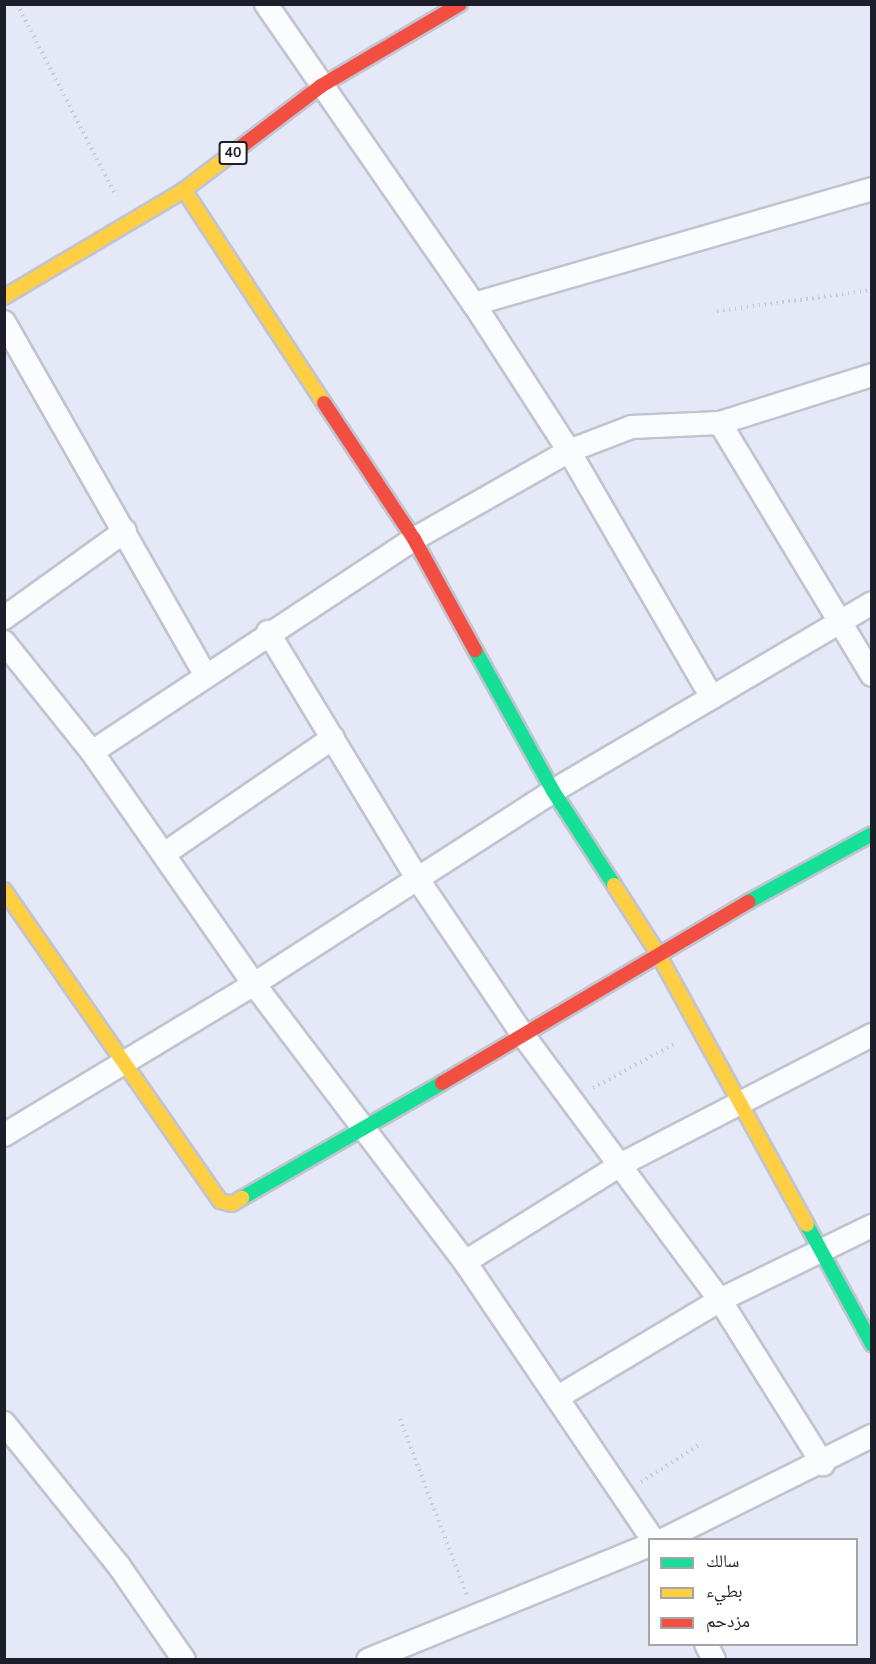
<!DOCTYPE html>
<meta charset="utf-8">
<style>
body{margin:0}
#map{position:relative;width:876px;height:1664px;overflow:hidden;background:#e5e8f6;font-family:"Nunito Sans","Noto Naskh Arabic",sans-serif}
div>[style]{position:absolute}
.path>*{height:4px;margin-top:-2px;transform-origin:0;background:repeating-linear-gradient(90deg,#c9cbd0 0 1.5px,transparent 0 6px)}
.roads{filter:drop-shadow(2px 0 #c1c4d0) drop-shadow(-2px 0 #c1c4d0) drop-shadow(0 2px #c1c4d0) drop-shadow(0 -2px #c1c4d0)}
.street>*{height:22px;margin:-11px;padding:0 11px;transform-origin:11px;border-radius:11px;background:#fbfcfe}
.fast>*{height:14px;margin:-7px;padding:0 7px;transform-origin:7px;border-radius:7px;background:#16e098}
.slow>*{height:14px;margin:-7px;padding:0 7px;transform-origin:7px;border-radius:7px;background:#ffcf43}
.jam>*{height:14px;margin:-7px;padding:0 7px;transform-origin:7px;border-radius:7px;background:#f24e42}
span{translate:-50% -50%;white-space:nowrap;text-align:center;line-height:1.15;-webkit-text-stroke:4.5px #fff;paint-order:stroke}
.shield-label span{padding:2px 4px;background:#fff;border:2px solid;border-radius:4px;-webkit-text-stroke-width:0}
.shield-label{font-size:14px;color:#1c1e29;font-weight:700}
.frame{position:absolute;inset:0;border:6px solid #1c1e29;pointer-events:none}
.legend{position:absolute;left:648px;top:1538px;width:210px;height:108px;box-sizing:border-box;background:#fff;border:2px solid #a4a5a9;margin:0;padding:8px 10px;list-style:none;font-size:18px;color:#1c1e29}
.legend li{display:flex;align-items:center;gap:12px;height:30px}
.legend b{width:30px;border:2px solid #a4a5a9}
</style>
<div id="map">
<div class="path">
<div style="left:17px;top:4px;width:216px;rotate:62.7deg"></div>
<div style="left:717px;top:311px;width:156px;rotate:-7.7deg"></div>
<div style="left:593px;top:1088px;width:94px;rotate:-28.5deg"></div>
<div style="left:400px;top:1419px;width:188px;rotate:69.2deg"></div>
<div style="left:641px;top:1482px;width:72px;rotate:-32.6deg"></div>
</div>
<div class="roads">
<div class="street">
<div style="left:266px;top:4px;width:365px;rotate:55.3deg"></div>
<div style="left:474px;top:304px;width:175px;rotate:57.1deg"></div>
<div style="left:569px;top:451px;width:285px;rotate:59.9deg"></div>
<div style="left:474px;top:304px;width:414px;rotate:-16.1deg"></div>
<div style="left:4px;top:322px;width:406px;rotate:60.3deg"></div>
<div style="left:720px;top:423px;width:294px;rotate:58.9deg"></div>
<div style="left:4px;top:618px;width:149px;rotate:-35.7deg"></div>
<div style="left:268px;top:632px;width:288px;rotate:58.8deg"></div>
<div style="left:417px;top:878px;width:189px;rotate:56deg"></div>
<div style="left:523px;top:1035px;width:330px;rotate:53.4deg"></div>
<div style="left:720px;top:1300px;width:194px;rotate:57.9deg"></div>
<div style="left:4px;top:642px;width:141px;rotate:51.3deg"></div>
<div style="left:92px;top:752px;width:283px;rotate:55.1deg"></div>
<div style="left:254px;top:984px;width:349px;rotate:52.8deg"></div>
<div style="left:465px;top:1262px;width:336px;rotate:55.9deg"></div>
<div style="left:92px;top:752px;width:386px;rotate:-33.5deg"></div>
<div style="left:414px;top:539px;width:178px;rotate:-29.6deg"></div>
<div style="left:569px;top:451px;width:67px;rotate:-20.9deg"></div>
<div style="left:632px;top:427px;width:88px;rotate:-2.6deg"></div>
<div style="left:720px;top:423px;width:159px;rotate:-17.5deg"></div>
<div style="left:164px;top:854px;width:205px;rotate:-34.5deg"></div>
<div style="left:4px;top:1135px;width:292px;rotate:-31.1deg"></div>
<div style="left:254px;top:984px;width:356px;rotate:-32.8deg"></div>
<div style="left:553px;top:791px;width:370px;rotate:-30.5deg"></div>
<div style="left:465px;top:1262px;width:183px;rotate:-32deg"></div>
<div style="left:620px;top:1165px;width:284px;rotate:-27.3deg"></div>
<div style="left:558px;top:1397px;width:189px;rotate:-30.9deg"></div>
<div style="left:720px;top:1300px;width:169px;rotate:-26deg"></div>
<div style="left:4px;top:1423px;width:184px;rotate:51.2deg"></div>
<div style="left:119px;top:1566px;width:114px;rotate:55.3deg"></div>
<div style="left:663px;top:1540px;width:233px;rotate:-26.5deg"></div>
<div style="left:706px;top:1644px;width:18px;rotate:63deg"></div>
<div style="left:368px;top:1660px;width:305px;rotate:-22.2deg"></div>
</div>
<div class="fast">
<div style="left:475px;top:650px;width:161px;rotate:61deg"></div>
<div style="left:553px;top:791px;width:112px;rotate:57deg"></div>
<div style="left:748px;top:902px;width:141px;rotate:-28.7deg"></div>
<div style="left:242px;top:1198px;width:231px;rotate:-29.9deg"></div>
<div style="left:807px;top:1225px;width:136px;rotate:61.4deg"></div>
</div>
<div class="slow">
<div style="left:184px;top:190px;width:255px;rotate:56.7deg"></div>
<div style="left:4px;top:297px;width:209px;rotate:-30.7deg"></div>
<div style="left:184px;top:190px;width:68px;rotate:-37.2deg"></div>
<div style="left:614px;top:885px;width:80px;rotate:57.3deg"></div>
<div style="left:657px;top:952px;width:311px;rotate:61.2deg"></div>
<div style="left:4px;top:890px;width:379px;rotate:55.2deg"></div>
<div style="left:220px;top:1201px;width:12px;rotate:14deg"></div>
<div style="left:232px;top:1204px;width:12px;rotate:-31deg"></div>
</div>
<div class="jam">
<div style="left:238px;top:149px;width:104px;rotate:-37.2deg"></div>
<div style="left:321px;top:86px;width:161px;rotate:-30.5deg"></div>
<div style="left:324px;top:403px;width:163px;rotate:56.5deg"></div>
<div style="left:414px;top:539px;width:127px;rotate:61.2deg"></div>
<div style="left:442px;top:1083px;width:356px;rotate:-30.6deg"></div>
</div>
</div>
<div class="shield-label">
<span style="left:233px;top:153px">40</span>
</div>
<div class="frame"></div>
<ul class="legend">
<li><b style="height:8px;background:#16e098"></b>سالك</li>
<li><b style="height:8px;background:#ffcf43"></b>بطيء</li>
<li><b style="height:8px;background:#f24e42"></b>مزدحم</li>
</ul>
</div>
